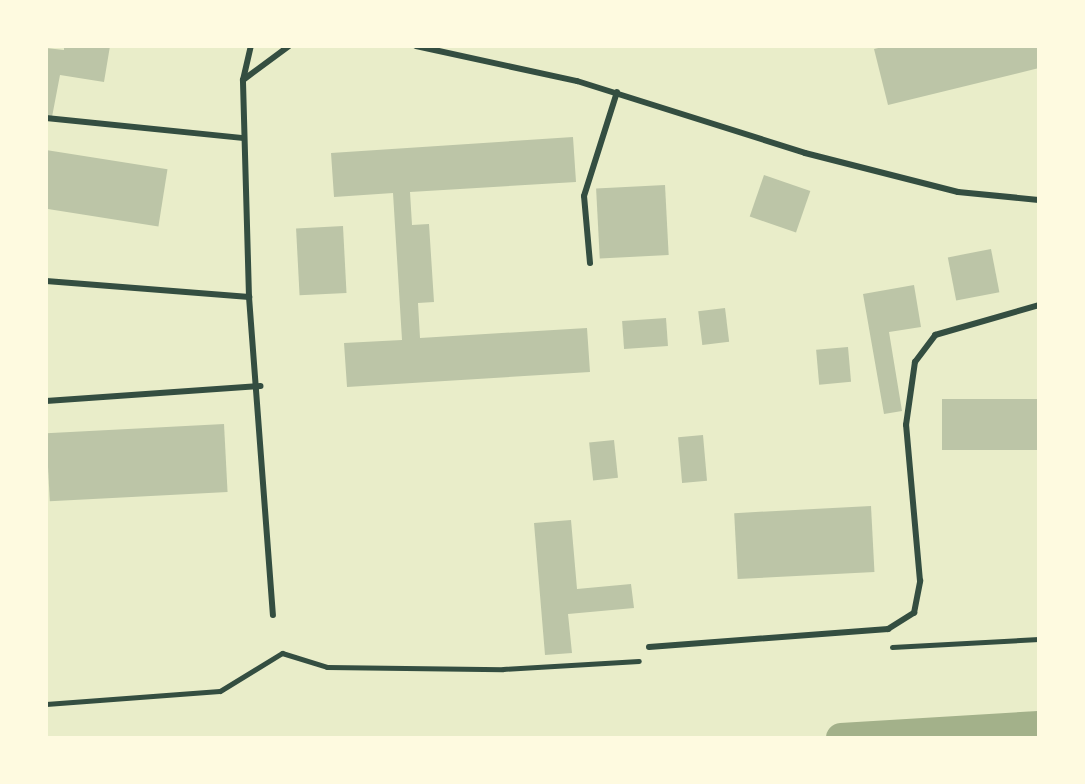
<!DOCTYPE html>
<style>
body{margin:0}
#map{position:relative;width:1085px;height:784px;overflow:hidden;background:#e9edc9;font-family:Inter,sans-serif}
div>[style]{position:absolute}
.canal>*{height:30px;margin:-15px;padding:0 15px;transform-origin:15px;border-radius:15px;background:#a3b18a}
.building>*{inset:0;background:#bcc5a7;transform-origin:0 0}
.path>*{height:5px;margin:-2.5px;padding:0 2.5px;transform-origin:2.5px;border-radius:2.5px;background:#344e41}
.service>*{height:6px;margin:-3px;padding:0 3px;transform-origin:3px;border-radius:3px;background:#344e41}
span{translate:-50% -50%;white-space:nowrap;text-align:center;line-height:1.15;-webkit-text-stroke:8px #fefae0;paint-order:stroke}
.frame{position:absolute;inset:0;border:48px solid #fefae0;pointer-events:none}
</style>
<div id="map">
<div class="canal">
<div style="left:841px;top:738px;width:198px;rotate:-3.5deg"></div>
</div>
<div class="building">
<div style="clip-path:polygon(64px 46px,110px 46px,104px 82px,60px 75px,52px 117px,46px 116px,46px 48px,64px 50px)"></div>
<div style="clip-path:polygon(887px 46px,1039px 46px,1039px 68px,888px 105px,874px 49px)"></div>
<div style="clip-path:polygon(573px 137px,576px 182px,410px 192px,412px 225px,429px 224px,434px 302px,418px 303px,420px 338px,587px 328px,590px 372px,347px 387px,344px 343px,402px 340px,393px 193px,334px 197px,331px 153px)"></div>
<div style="left:46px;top:150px;width:123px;height:58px;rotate:9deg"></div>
<div style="left:764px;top:175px;width:49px;height:44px;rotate:19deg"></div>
<div style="left:665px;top:185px;width:70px;height:69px;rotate:87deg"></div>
<div style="left:343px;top:226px;width:67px;height:47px;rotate:87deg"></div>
<div style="left:991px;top:249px;width:44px;height:44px;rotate:79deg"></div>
<div style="clip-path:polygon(914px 285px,921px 327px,889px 332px,902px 411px,884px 414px,863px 294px)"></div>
<div style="left:725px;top:308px;width:34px;height:27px;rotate:83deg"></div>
<div style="left:666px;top:318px;width:28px;height:44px;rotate:86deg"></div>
<div style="left:848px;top:347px;width:35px;height:32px;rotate:85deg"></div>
<div style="left:1039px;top:399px;width:51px;height:97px;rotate:90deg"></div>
<div style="left:224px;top:424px;width:68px;height:178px;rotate:87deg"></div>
<div style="left:703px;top:435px;width:46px;height:25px;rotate:85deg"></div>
<div style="left:614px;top:440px;width:38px;height:25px;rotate:84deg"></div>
<div style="left:871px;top:506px;width:66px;height:137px;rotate:87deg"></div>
<div style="clip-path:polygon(571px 520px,577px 589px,631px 584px,634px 608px,568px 614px,572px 653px,545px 655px,534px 523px)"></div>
</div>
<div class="path">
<div style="left:892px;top:647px;width:147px;rotate:-3.1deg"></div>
<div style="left:46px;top:704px;width:174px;rotate:-4.3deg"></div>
<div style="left:220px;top:691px;width:73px;rotate:-31.5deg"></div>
<div style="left:282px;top:653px;width:47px;rotate:17.3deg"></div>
<div style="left:327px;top:667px;width:176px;rotate:0.7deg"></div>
<div style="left:503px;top:669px;width:136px;rotate:-3.4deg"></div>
</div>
<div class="service">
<div style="left:416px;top:46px;width:165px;rotate:12.3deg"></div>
<div style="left:577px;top:81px;width:239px;rotate:17.5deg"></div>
<div style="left:805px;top:153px;width:158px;rotate:14.3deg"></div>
<div style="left:958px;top:192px;width:81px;rotate:5.6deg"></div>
<div style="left:243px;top:80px;width:35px;rotate:-77deg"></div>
<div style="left:46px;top:118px;width:199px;rotate:5.8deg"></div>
<div style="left:590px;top:263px;width:67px;rotate:-95.1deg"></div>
<div style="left:584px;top:196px;width:109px;rotate:-72.4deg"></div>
<div style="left:46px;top:281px;width:204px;rotate:4.5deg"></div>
<div style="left:249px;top:297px;width:217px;rotate:-91.6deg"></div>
<div style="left:243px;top:80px;width:57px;rotate:-36.5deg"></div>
<div style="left:249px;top:297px;width:319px;rotate:85.7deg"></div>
<div style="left:46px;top:401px;width:215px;rotate:-4deg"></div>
<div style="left:649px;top:647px;width:240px;rotate:-4.3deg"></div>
<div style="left:888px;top:629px;width:31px;rotate:-32deg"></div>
<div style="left:914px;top:613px;width:33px;rotate:-79deg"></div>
<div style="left:920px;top:581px;width:157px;rotate:-95.1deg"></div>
<div style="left:906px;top:425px;width:64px;rotate:-81.9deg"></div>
<div style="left:915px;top:362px;width:34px;rotate:-53deg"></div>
<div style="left:935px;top:335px;width:108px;rotate:-16.1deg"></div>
</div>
<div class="frame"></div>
</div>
